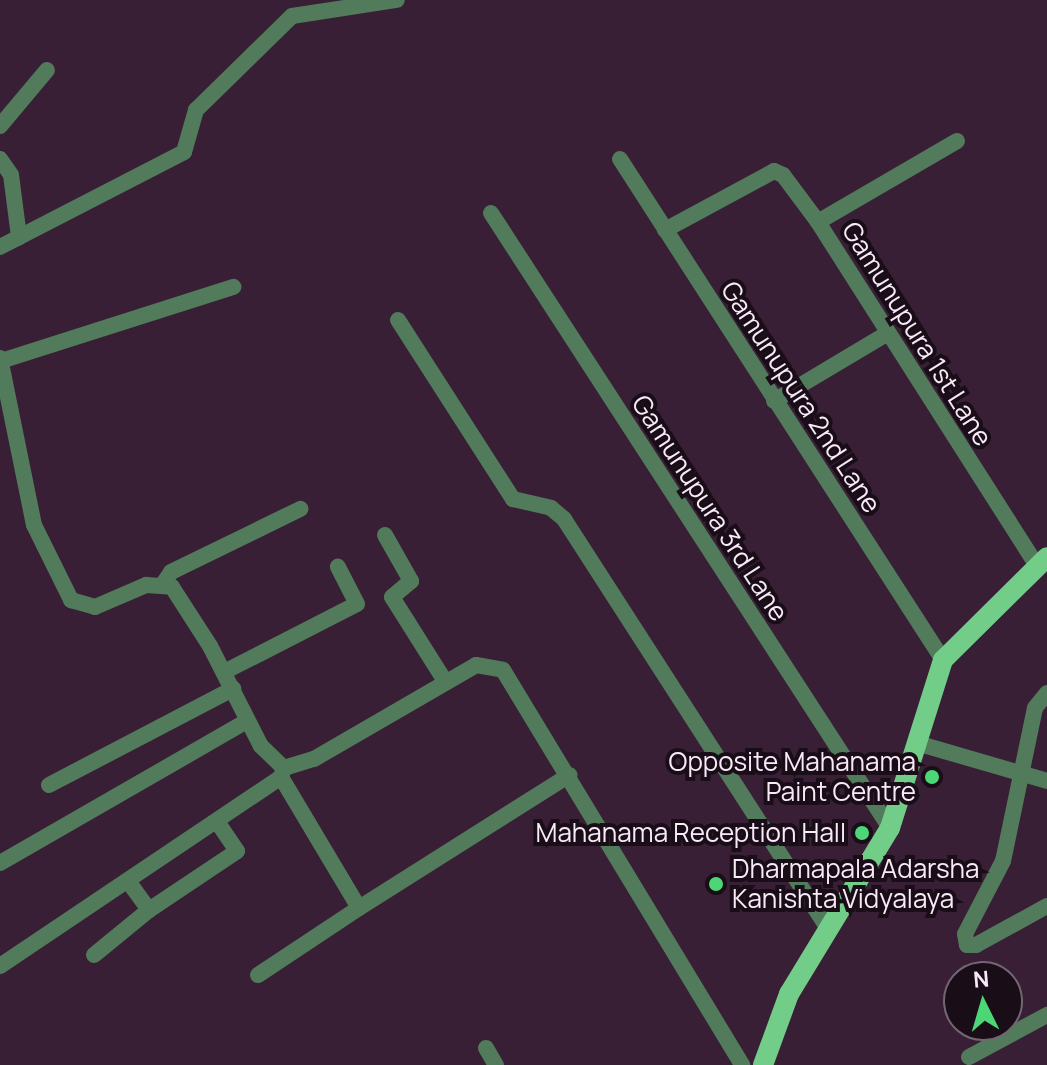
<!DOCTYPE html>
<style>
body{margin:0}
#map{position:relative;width:1047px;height:1065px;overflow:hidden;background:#381f36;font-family:Manrope,sans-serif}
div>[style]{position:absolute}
.minor>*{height:16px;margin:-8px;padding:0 8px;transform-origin:8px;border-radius:8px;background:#517b5a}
.major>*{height:20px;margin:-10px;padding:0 10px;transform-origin:10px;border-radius:10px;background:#72cd88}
.dots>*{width:22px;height:22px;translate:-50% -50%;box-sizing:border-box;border:4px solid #190e18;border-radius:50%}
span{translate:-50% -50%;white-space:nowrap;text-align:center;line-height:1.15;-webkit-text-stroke:8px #190e18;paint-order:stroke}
.street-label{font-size:26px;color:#fae9f8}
.poi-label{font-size:26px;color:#fae9f8}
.right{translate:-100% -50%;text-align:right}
.left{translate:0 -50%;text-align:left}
.north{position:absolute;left:943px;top:961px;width:80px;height:80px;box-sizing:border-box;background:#190e18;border:2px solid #736672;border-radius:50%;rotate:355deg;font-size:22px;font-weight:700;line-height:32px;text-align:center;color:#fae9f8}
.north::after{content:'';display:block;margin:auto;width:28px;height:36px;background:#4cd676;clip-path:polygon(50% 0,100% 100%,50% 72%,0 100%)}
</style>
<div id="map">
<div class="minor">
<div style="left:0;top:126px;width:73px;rotate:-50deg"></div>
<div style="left:957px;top:141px;width:161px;rotate:149.8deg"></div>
<div style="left:818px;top:222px;width:408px;rotate:57.5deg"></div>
<div style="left:0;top:159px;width:19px;rotate:55deg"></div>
<div style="left:11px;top:175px;width:63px;rotate:82.6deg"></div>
<div style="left:620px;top:159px;width:596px;rotate:57.19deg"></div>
<div style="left:491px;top:213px;width:733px;rotate:57.03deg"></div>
<div style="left:665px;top:230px;width:124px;rotate:-28.4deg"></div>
<div style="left:774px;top:171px;width:10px;rotate:24deg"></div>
<div style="left:783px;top:175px;width:59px;rotate:53.3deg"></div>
<div style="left:0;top:247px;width:207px;rotate:-27.3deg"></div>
<div style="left:184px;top:152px;width:44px;rotate:-74.1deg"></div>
<div style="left:196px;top:110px;width:134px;rotate:-44.4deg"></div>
<div style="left:292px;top:16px;width:106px;rotate:-8.7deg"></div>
<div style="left:398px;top:320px;width:213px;rotate:57.3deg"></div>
<div style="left:513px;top:499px;width:39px;rotate:13deg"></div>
<div style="left:551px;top:508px;width:17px;rotate:40deg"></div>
<div style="left:564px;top:519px;width:485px;rotate:57.2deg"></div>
<div style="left:0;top:358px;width:170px;rotate:78.5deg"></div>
<div style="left:34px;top:525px;width:84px;rotate:63.7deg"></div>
<div style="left:71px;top:600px;width:25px;rotate:16deg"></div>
<div style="left:95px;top:607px;width:56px;rotate:-23.3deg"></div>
<div style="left:146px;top:585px;width:26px;rotate:4deg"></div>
<div style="left:172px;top:587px;width:70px;rotate:57.2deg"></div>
<div style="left:210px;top:646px;width:112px;rotate:63deg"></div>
<div style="left:261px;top:746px;width:32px;rotate:44deg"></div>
<div style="left:284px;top:768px;width:31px;rotate:-17deg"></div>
<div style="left:314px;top:759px;width:187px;rotate:-30.1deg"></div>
<div style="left:476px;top:665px;width:27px;rotate:10deg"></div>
<div style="left:503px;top:670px;width:462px;rotate:58.8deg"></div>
<div style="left:1px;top:361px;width:244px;rotate:-17.7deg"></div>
<div style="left:774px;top:401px;width:133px;rotate:-30.8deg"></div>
<div style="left:385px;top:535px;width:53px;rotate:60.5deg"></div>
<div style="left:411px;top:581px;width:25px;rotate:140deg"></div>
<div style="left:392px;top:597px;width:99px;rotate:57.8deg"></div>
<div style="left:163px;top:584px;width:14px;rotate:-56deg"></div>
<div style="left:171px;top:572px;width:144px;rotate:-26deg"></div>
<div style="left:224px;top:672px;width:149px;rotate:-27.1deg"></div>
<div style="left:357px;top:604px;width:42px;rotate:-117.2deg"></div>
<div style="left:1047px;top:693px;width:19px;rotate:129deg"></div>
<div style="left:1035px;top:708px;width:156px;rotate:101.8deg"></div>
<div style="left:1003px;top:861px;width:82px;rotate:117.5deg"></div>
<div style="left:965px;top:934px;width:11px;rotate:80deg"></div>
<div style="left:967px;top:945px;width:9px"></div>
<div style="left:976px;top:945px;width:81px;rotate:-28.8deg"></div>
<div style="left:920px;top:744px;width:132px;rotate:16.2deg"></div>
<div style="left:49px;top:785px;width:208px;rotate:-27.6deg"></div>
<div style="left:0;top:863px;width:285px;rotate:-29.9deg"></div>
<div style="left:128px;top:881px;width:36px;rotate:54deg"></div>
<div style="left:149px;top:910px;width:106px;rotate:-33.8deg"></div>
<div style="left:237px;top:851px;width:36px;rotate:-124deg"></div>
<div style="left:359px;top:908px;width:249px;rotate:-32.3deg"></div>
<div style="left:94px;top:955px;width:71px;rotate:-39.3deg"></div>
<div style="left:0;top:966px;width:339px;rotate:-33.9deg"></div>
<div style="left:281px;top:777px;width:9px;rotate:-72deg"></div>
<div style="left:258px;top:975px;width:121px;rotate:-33.6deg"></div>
<div style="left:359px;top:908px;width:152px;rotate:-120.8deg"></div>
<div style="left:486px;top:1048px;width:20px;rotate:60deg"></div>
<div style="left:969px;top:1057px;width:89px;rotate:-28.3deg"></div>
</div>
<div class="major">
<div style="left:763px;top:1065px;width:76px;rotate:-69.9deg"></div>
<div style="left:789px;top:994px;width:194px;rotate:-58.7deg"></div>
<div style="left:890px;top:828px;width:176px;rotate:-72.5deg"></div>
<div style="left:943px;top:660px;width:146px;rotate:-44.7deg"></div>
</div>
<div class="dots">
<div style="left:932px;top:777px;background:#4cd676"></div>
<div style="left:862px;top:833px;background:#4cd676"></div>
<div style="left:716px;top:884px;background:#4cd676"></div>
</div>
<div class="street-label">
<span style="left:917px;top:334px;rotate:58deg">Gamunupura 1st Lane</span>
<span style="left:801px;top:397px;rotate:57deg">Gamunupura 2nd Lane</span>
<span style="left:710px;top:508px;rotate:57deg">Gamunupura 3rd Lane</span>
</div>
<div class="poi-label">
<span class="right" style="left:916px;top:777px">Opposite Mahanama<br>Paint Centre</span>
<span class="right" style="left:846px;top:833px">Mahanama Reception Hall</span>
<span class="left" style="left:732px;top:884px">Dharmapala Adarsha<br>Kanishta Vidyalaya</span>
</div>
<div class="north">N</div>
</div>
